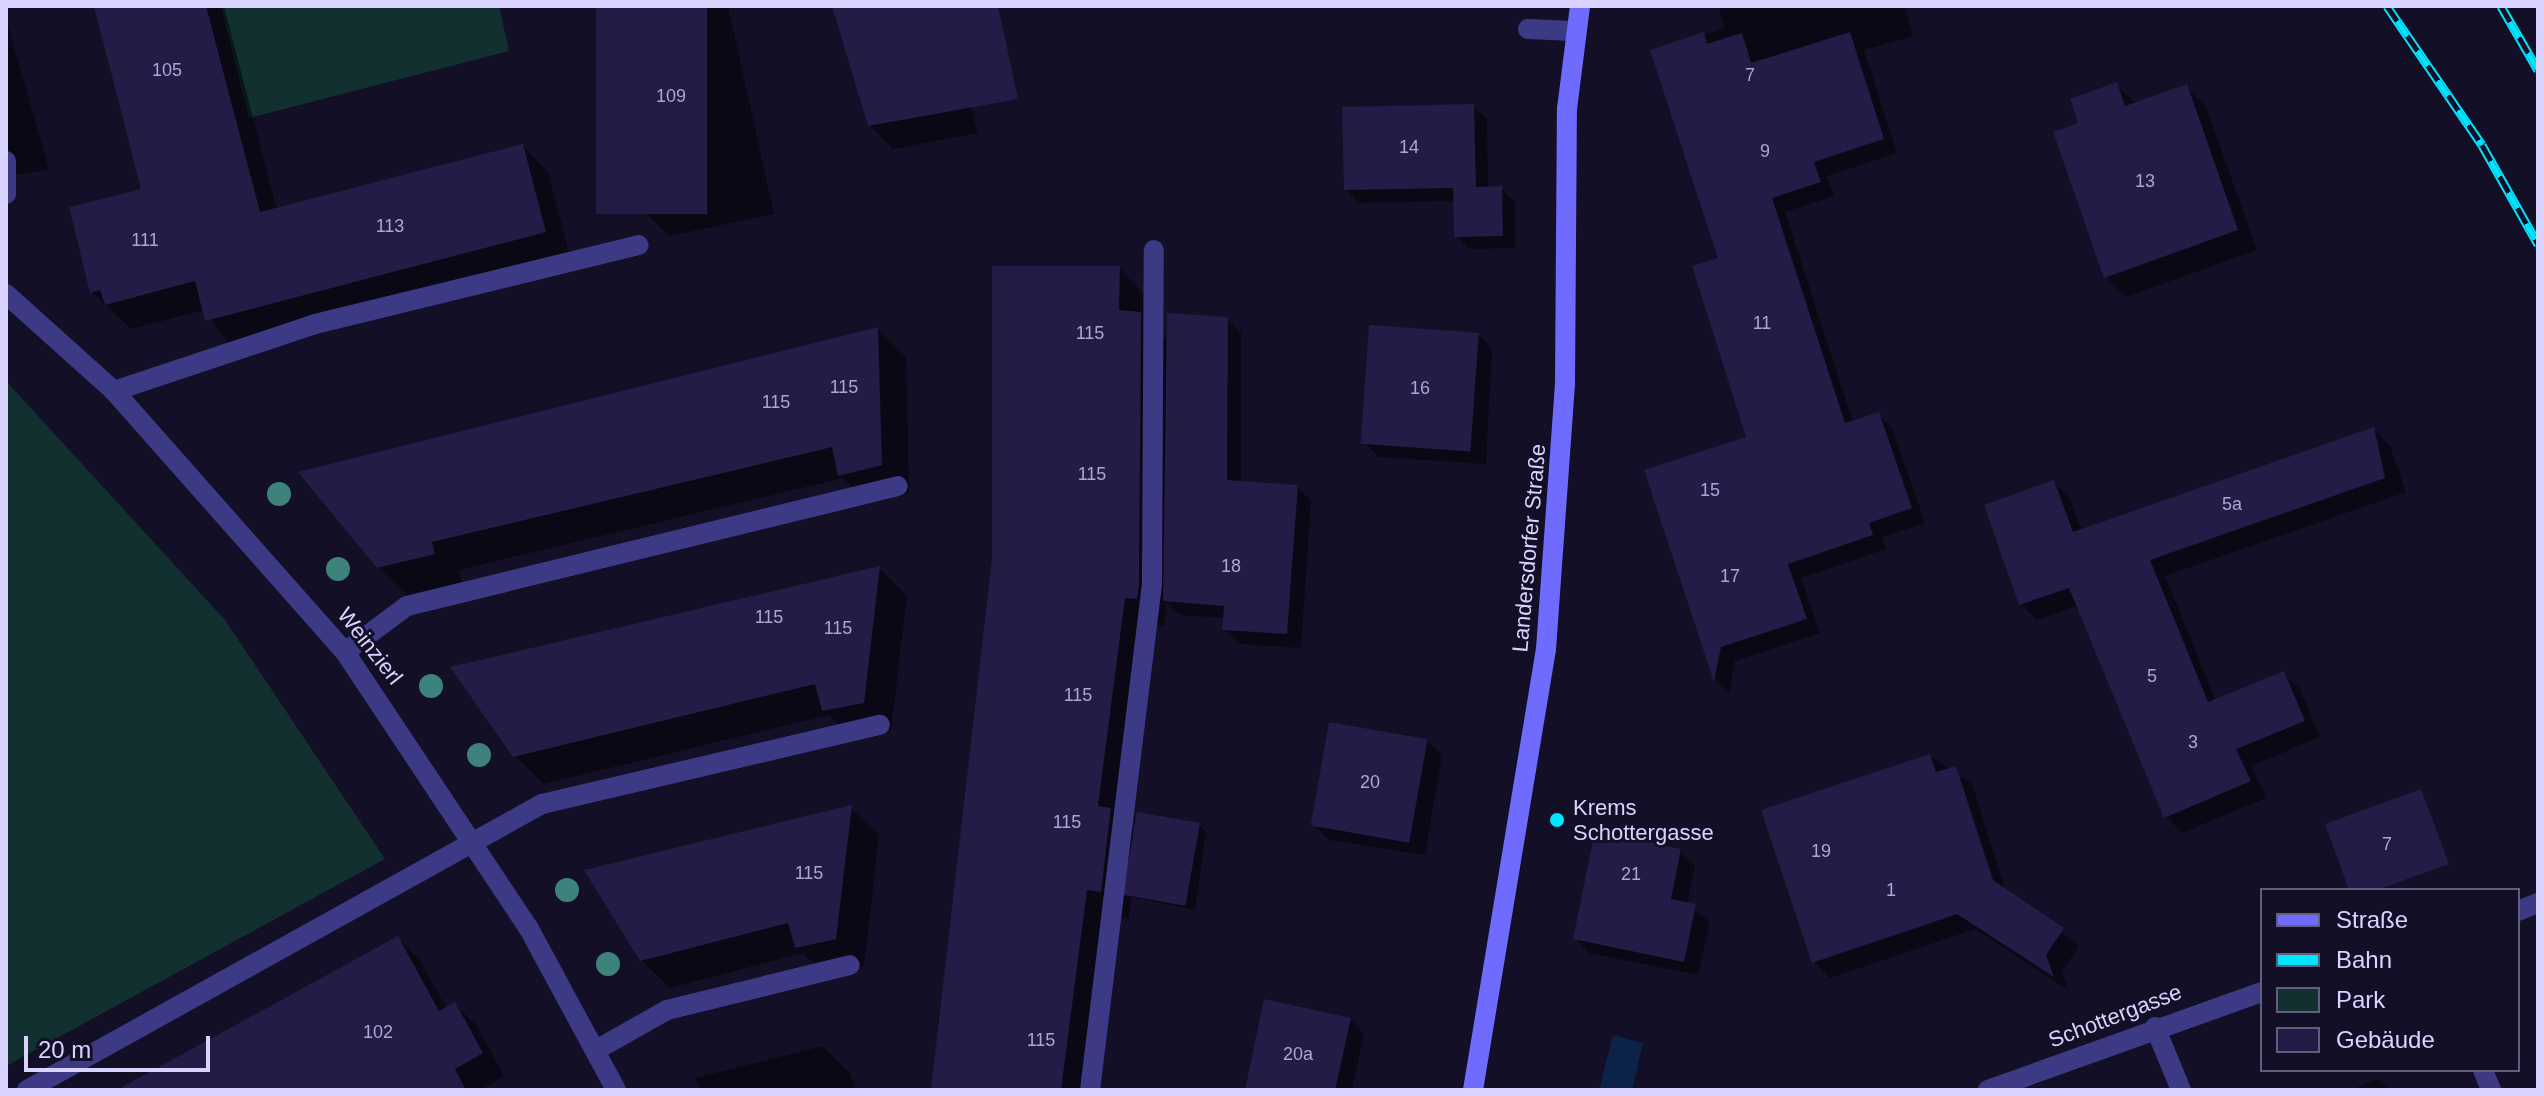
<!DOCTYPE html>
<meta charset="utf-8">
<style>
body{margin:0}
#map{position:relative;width:2544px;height:1096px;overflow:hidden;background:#130f26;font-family:Arial,sans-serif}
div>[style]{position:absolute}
.green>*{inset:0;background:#12302f}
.water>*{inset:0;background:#0c2248}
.shadow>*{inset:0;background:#0007}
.building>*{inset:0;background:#241b47;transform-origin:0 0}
.service>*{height:20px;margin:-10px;padding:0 10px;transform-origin:10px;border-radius:10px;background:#3d3a85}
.minor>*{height:20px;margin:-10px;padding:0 10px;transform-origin:10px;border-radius:10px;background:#3d3a85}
.secondary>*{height:20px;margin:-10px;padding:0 10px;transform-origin:10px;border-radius:10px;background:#6f6bff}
.rail>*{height:9px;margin-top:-4.5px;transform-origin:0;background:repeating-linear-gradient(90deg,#130f26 0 18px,#00e5ff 0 36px);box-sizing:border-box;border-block:2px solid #00e5ff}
.trees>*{width:24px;height:24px;margin:-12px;border-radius:50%;background:#3d827b}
.dots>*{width:22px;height:22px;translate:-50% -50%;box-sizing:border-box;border:4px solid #130f26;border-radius:50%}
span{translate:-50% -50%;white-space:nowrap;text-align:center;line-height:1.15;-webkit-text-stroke:6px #130f26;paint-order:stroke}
.number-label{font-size:18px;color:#aca6d1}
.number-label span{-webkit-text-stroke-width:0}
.street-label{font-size:22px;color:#d9d4ff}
.poi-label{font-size:22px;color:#d9d4ff}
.left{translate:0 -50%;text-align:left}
.frame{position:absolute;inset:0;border:8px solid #d9d4ff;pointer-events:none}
.legend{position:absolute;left:2260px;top:888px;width:260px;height:184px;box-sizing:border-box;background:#130f26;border:2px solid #625e7d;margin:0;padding:10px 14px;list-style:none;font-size:24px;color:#d9d4ff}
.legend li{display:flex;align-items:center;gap:16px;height:40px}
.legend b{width:40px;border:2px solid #625e7d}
.scale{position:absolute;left:24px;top:1036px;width:186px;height:36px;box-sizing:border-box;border:4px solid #d9d4ff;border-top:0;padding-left:10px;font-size:24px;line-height:28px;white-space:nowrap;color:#d9d4ff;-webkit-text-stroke:6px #130f26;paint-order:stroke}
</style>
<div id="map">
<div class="green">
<div style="clip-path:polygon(221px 6px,499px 6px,509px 51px,249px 118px)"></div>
<div style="clip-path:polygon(6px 381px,225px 620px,385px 859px,6px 1066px)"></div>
</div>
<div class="water">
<div style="clip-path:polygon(1613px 1035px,1643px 1043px,1632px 1090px,1599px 1090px)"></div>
</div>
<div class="shadow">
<div style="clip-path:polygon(96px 6px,224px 6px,277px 210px,523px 146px,548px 172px,570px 257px,231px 346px,204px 310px,131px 329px,92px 292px,143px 190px)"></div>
<div style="clip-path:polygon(598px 6px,728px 6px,774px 214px,669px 236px,641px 208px)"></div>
<div style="clip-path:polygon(832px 6px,943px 6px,978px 133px,893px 149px,870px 125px)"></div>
<div style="clip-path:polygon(1718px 6px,1905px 6px,1913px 36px,1864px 50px,1897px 153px,1827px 176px,1834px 196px,1785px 212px,1853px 422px,1878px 414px,1892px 428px,1925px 523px,1882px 537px,1886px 549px,1801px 578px,1820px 633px,1735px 661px,1729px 693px,1716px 681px,1647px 472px,1749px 438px,1720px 260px,1653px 52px,1725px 28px)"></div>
<div style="clip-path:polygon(6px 19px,49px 169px,6px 177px)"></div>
<div style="clip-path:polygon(2116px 84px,2136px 104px,2186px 87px,2206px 107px,2257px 250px,2126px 297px,2106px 277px,2081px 124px)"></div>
<div style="clip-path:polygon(1473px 106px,1487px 119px,1488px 189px,1501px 188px,1515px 202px,1515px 248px,1469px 249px,1456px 236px,1455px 201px,1359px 203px,1346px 190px)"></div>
<div style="clip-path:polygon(1119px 268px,1147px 297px,1147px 321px,1168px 342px,1227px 319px,1241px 333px,1241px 482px,1297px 486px,1311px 501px,1301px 648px,1239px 644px,1224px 629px,1225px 618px,1180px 615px,1166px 602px,1165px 626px,1153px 625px,1127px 826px,1136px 835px,1199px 825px,1206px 832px,1195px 910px,1131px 897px,1129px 919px,1115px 917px,1092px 1090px,932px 1090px)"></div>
<div style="clip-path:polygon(878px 329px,906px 357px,909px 493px,868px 503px,843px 478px,459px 570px,462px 582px,407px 595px,378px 567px)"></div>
<div style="clip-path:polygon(1478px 334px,1492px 348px,1486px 464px,1379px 457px,1364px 443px)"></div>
<div style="clip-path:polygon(2374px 430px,2390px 446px,2406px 492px,2165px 576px,2216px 701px,2283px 673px,2300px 689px,2320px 737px,2251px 766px,2266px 798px,2182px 833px,2166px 816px,2078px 606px,2037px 620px,2021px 604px,2054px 482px,2070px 499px,2082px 531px)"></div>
<div style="clip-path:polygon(879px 568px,907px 596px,891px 730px,852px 739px,829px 715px,543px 784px,515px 756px)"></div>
<div style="clip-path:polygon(1427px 741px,1442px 755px,1425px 855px,1329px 840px,1315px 825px)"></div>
<div style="clip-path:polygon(1930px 756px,1972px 784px,2006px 892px,2079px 946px,2062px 972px,2068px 990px,1975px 929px,1830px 978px,1814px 962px)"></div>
<div style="clip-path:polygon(851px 808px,879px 835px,864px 966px,825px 975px,803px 953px,670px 988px,641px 960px)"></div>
<div style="clip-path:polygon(1680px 851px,1695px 866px,1687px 905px,1710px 921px,1698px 975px,1589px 953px,1575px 938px)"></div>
<div style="clip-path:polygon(398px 938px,420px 961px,447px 1009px,455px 1005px,478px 1027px,504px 1076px,480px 1090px,122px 1090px)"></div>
<div style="clip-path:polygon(1350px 1019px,1364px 1034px,1352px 1090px,1247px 1090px)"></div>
<div style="clip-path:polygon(823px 1046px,851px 1074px,855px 1090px,701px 1090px,695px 1078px)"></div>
<div style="clip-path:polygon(2378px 1079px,2389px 1090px,2351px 1090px)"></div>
</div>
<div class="building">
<div style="clip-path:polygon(94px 6px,206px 6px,260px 212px,523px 144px,546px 232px,205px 321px,195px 281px,105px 305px,100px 290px,90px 293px,69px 207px,141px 189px)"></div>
<div style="left:596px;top:6px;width:111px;height:208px"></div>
<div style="clip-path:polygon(832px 6px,998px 6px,1018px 99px,868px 126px)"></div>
<div style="clip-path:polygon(1704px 32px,1707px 44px,1742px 33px,1751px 63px,1850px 32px,1884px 139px,1814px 162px,1821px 182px,1772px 198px,1845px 423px,1879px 412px,1912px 508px,1869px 523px,1873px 535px,1788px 564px,1807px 619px,1721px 647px,1714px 682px,1644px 470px,1746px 437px,1692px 266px,1718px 258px,1650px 50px)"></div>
<div style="clip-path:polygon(2117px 82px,2125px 106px,2187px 84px,2238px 230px,2104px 278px,2053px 132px,2078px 123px,2070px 99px)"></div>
<div style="clip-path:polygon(1474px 104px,1476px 187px,1502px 186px,1503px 236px,1454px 237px,1453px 188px,1344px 190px,1342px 107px)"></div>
<div style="clip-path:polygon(992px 266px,1120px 266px,1119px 310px,1141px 312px,1139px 583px,1137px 599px,1125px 598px,1098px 806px,1111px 808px,1101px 892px,1087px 890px,1061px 1090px,931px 1090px,992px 559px)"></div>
<div style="clip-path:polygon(1167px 313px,1228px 317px,1227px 480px,1298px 485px,1287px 634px,1222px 630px,1224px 606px,1163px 601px)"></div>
<div style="left:1369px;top:325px;width:110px;height:119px;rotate:4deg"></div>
<div style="clip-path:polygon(878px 327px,882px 465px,838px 476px,832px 447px,432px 542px,435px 554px,377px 568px,298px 472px)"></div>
<div style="clip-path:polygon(2374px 427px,2385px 478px,2150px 560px,2208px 702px,2284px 671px,2305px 721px,2236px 749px,2251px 781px,2164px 818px,2069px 588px,2019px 605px,1984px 505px,2054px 480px,2073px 532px)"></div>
<div style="clip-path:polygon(880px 566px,864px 703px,822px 711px,815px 684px,513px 757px,450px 667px)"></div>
<div style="left:1329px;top:722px;width:100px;height:105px;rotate:10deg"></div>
<div style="clip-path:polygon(1930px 754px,1936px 772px,1956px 766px,1993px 880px,2064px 928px,2046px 955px,2054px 977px,1957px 914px,1812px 963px,1761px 810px)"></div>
<div style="clip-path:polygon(2421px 789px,2449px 864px,2377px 890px,2349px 890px,2325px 824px)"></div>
<div style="clip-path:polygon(852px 805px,836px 939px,795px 948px,788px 923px,640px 961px,584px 870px)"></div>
<div style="left:1137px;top:812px;width:64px;height:84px;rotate:10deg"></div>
<div style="clip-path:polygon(1595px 831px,1681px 849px,1671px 899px,1696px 904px,1684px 962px,1573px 939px)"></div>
<div style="clip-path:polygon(398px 936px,439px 1011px,455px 1002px,483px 1053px,455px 1069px,466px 1090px,117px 1090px)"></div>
<div style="clip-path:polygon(1264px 999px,1351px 1018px,1335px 1090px,1245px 1090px)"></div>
</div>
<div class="service">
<div style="left:1528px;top:29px;width:45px;rotate:2.5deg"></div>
<div style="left:6px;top:161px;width:33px;rotate:90deg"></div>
<div style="left:114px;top:391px;width:212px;rotate:-18.4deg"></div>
<div style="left:315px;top:324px;width:333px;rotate:-13.7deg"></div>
<div style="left:345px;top:652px;width:77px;rotate:-36.6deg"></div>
<div style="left:407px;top:606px;width:505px;rotate:-13.73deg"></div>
<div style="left:2518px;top:911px;width:22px;rotate:-22deg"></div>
<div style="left:2155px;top:1027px;width:68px;rotate:67.6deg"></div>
<div style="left:596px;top:1050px;width:81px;rotate:-29.4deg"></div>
<div style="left:667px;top:1010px;width:188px;rotate:-13.8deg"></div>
<div style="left:2483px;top:1070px;width:22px;rotate:68deg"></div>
<div style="left:27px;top:1090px;width:589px;rotate:-29.05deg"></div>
<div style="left:542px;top:804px;width:347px;rotate:-13.2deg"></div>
<div style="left:1090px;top:1090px;width:510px;rotate:-83.01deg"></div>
<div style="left:1152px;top:584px;width:334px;rotate:-89.7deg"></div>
</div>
<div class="minor">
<div style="left:6px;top:294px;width:145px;rotate:41.9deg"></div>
<div style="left:114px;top:391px;width:349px;rotate:48.5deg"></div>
<div style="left:345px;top:652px;width:330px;rotate:56.4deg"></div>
<div style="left:528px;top:927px;width:185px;rotate:61.6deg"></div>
<div style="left:1988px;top:1090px;width:291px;rotate:-19.7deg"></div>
</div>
<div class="secondary">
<div style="left:1473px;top:1090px;width:447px;rotate:-80.6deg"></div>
<div style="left:1546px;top:649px;width:266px;rotate:-85.9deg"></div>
<div style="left:1565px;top:384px;width:275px;rotate:-89.6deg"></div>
<div style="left:1567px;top:109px;width:104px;rotate:-82.8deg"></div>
</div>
<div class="rail">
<div style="left:2387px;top:6px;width:168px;rotate:55.6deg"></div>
<div style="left:2482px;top:145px;width:114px;rotate:60.5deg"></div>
<div style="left:2501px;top:6px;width:74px;rotate:60deg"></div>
</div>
<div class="trees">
<div style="left:279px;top:494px"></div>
<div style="left:338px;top:569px"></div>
<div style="left:431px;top:686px"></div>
<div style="left:479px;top:755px"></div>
<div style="left:567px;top:890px"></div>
<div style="left:608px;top:964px"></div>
</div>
<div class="dots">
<div style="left:1557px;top:820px;background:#00e5ff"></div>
</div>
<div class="number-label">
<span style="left:167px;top:70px">105</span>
<span style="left:1750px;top:75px">7</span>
<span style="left:671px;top:96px">109</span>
<span style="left:1409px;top:147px">14</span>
<span style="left:1765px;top:151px">9</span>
<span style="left:2145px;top:181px">13</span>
<span style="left:390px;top:226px">113</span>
<span style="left:145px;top:240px">111</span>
<span style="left:1762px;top:323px">11</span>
<span style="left:1090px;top:333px">115</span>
<span style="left:844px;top:387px">115</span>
<span style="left:1420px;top:388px">16</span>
<span style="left:776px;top:402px">115</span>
<span style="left:1092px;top:474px">115</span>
<span style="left:1710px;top:490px">15</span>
<span style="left:2232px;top:504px">5a</span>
<span style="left:1231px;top:566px">18</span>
<span style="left:1730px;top:576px">17</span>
<span style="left:769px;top:617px">115</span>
<span style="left:838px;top:628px">115</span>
<span style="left:2152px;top:676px">5</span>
<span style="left:1078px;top:695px">115</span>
<span style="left:2193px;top:742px">3</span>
<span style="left:1370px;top:782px">20</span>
<span style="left:1067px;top:822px">115</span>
<span style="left:2387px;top:844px">7</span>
<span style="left:1821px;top:851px">19</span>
<span style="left:809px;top:873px">115</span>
<span style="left:1631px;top:874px">21</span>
<span style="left:1891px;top:890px">1</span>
<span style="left:378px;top:1032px">102</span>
<span style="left:1041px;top:1040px">115</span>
<span style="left:1298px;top:1054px">20a</span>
</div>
<div class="street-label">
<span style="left:1529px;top:548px;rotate:-85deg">Landersdorfer Straße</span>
<span style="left:370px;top:646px;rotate:52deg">Weinzierl</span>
<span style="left:2115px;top:1016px;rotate:-21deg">Schottergasse</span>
</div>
<div class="poi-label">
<span class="left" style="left:1573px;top:820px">Krems<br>Schottergasse</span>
</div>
<div class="frame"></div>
<ul class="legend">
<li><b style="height:10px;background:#6f6bff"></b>Straße</li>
<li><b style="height:10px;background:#00e5ff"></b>Bahn</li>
<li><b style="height:22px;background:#12302f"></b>Park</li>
<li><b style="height:22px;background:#241b47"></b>Gebäude</li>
</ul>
<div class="scale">20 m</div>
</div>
